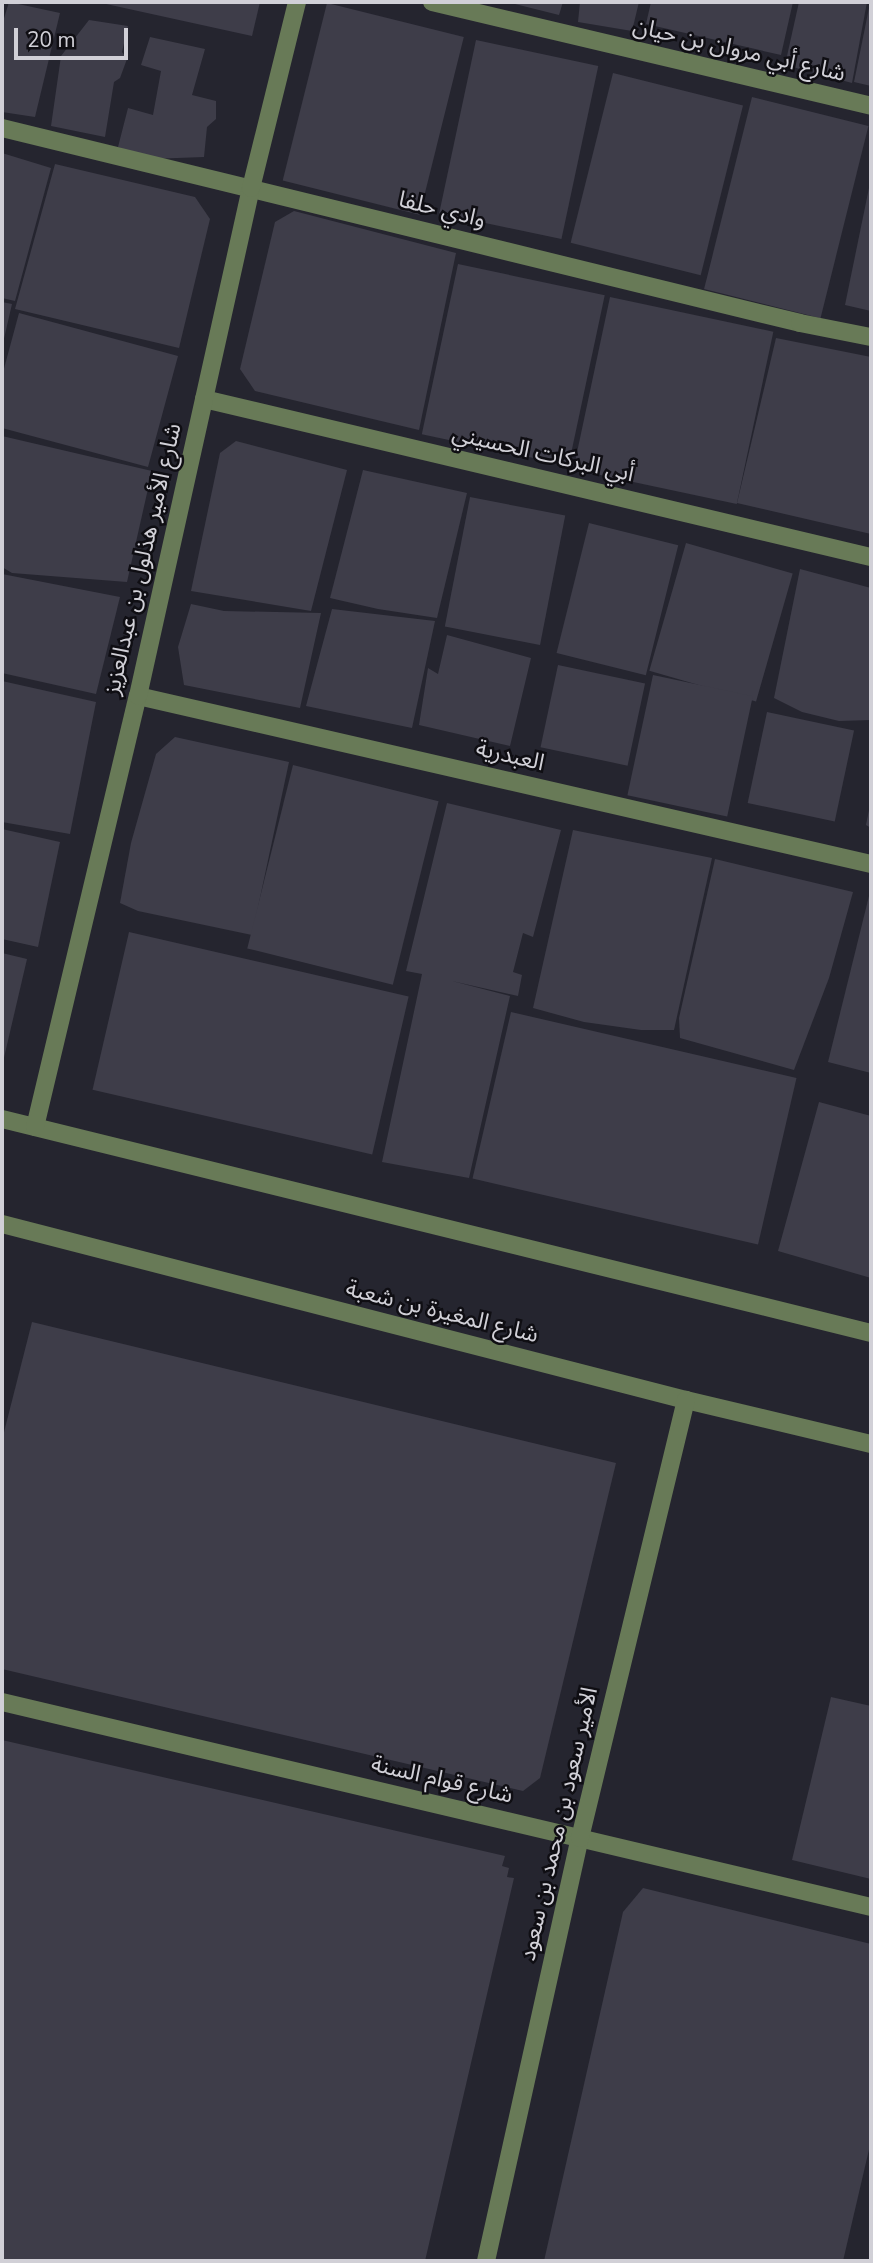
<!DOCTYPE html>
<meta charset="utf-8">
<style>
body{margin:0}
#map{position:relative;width:873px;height:2263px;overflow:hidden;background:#25252f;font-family:"Nunito Sans","Noto Sans Arabic",sans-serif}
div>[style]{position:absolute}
.building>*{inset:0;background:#3e3d49;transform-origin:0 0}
.minor>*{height:18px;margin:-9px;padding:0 9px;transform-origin:9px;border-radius:9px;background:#687a57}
span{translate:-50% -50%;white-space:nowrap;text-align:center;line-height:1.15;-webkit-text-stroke:5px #0f0e13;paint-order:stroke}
.street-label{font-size:23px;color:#d1d0d7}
.frame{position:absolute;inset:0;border:4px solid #d1d0d7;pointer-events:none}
.scale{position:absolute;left:14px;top:28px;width:114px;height:32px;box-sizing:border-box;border:4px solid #d1d0d7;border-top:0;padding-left:9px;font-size:21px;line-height:24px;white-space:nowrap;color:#d1d0d7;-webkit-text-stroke:5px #0f0e13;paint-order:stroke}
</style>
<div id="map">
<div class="building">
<div style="clip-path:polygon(9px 2px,60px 13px,35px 117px,2px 112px,2px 25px)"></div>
<div style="clip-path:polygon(97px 2px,260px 2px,252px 36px)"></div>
<div style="clip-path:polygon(507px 2px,563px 2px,559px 15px)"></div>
<div style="clip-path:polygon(580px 2px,639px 2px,632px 31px,578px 22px)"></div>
<div style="clip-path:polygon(651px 2px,793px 2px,781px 55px,646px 24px)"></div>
<div style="clip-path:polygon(799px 2px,867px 2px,852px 83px,785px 65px)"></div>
<div style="left:327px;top:3px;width:141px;height:183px;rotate:14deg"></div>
<div style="clip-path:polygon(870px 3px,871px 3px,871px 86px,854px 82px)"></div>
<div style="clip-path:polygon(89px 20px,128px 26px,122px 52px,127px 59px,120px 78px,114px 82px,105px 137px,51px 126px,61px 56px)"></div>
<div style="clip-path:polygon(150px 37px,205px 49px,192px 95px,216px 101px,216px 119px,207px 127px,204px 157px,150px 159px,118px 147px,128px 108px,153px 115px,161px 71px,141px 65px)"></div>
<div style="left:476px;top:40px;width:125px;height:177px;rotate:12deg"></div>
<div style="left:613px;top:73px;width:134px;height:175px;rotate:14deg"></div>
<div style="left:752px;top:97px;width:120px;height:198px;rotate:14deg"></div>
<div style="clip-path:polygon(2px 153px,51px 168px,15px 301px,2px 298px)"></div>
<div style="clip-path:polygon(55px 164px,195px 197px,210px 219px,179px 348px,15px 309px)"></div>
<div style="clip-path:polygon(870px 183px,871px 183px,871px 311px,845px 305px)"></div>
<div style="clip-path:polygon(294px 211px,456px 253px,419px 430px,255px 391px,240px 369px,275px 222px)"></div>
<div style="left:458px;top:264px;width:150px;height:174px;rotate:12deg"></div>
<div style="left:610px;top:297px;width:167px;height:176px;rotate:12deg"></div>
<div style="clip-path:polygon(2px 302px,12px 304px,3px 343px,2px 343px)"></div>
<div style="clip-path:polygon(19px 313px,178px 356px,148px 467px,2px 428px,2px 376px)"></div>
<div style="clip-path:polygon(776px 338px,871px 357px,871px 534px,737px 503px)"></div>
<div style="clip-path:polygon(2px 436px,152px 471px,127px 582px,12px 573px,2px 567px)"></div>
<div style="clip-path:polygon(236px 441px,347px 470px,311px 611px,191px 591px,220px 453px)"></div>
<div style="clip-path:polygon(363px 470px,467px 493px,437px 618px,378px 609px,330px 598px)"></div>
<div style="left:470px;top:497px;width:97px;height:132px;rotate:11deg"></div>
<div style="left:589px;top:523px;width:92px;height:134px;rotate:14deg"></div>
<div style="left:686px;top:543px;width:111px;height:133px;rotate:16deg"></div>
<div style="clip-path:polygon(800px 569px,871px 588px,871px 720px,839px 721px,802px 712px,774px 698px)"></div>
<div style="clip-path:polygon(2px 574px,120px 597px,96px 694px,2px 673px)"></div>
<div style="clip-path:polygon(191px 604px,224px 611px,321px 613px,300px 708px,184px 685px,178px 647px)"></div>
<div style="clip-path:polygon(332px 609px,435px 621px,412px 728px,306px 706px)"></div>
<div style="clip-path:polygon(447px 635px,531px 658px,510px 746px,419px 725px,428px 668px,438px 674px)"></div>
<div style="left:558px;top:665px;width:89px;height:84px;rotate:12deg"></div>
<div style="left:653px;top:675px;width:102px;height:123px;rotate:12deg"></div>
<div style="clip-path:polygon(2px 681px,96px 702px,70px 834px,2px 822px)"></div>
<div style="left:767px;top:712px;width:89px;height:93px;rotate:12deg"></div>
<div style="clip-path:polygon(175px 737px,289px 762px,252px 935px,138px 911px,120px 903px,131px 843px,156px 754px)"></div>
<div style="left:293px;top:765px;width:150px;height:189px;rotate:14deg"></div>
<div style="clip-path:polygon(447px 803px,561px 830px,533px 937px,523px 933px,513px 972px,522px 975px,518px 996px,452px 981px,510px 996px,469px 1178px,382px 1162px,422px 974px,406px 971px)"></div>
<div style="clip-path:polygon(870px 805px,871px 805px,871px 828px,866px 825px)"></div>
<div style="clip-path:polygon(2px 829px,60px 842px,38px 947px,2px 939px)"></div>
<div style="clip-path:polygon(573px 830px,712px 858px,674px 1030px,641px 1030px,584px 1022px,533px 1008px)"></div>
<div style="clip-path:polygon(715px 859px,853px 892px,829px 978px,794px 1070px,680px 1038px,679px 1018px)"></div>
<div style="clip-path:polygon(870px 892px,871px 892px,871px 1073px,828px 1062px)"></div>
<div style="left:129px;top:932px;width:287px;height:162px;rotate:13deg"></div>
<div style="clip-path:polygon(2px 953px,27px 959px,3px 1062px,2px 1061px)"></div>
<div style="left:511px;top:1012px;width:293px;height:171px;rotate:13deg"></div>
<div style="clip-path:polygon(819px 1102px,871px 1116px,871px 1278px,778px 1251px)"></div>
<div style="clip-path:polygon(32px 1322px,616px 1463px,540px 1778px,523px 1791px,2px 1669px,2px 1440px)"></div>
<div style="clip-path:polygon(831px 1697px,871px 1706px,871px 1879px,792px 1860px)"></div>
<div style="clip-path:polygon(2px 1740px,505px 1856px,502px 1866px,509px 1868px,507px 1877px,514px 1878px,425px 2261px,2px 2261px)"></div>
<div style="clip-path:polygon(643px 1888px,871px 1944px,871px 2141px,843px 2261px,544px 2261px,623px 1912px)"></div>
</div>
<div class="minor">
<div style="left:432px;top:2px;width:451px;rotate:13.3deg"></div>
<div style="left:2px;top:128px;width:821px;rotate:13.73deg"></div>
<div style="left:800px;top:323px;width:72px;rotate:11.2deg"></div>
<div style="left:204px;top:399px;width:685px;rotate:13.33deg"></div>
<div style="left:138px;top:696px;width:752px;rotate:12.91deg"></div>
<div style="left:2px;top:1119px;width:895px;rotate:13.83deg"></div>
<div style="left:35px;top:1127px;width:443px;rotate:-76.6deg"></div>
<div style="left:138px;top:696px;width:520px;rotate:-77.46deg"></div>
<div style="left:251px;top:188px;width:192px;rotate:-76.1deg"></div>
<div style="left:2px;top:1224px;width:706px;rotate:14.43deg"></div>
<div style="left:686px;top:1400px;width:190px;rotate:13.4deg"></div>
<div style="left:2px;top:1702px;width:893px;rotate:13.27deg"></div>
<div style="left:486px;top:2261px;width:433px;rotate:-77.5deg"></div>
<div style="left:580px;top:1838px;width:451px;rotate:-76.4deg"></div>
</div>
<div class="street-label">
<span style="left:739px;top:50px;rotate:13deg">شارع أبي مروان بن حيان</span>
<span style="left:442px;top:210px;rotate:14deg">وادي حلفا</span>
<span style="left:543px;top:454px;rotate:13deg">أبي البركات الحسيني</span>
<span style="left:143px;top:559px;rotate:-77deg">شارع الأمير هذلول بن عبدالعزيز</span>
<span style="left:510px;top:756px;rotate:13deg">العبدرية</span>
<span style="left:442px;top:1312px;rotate:14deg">شارع المغيرة بن شعبة</span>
<span style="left:442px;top:1780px;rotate:13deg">شارع قوام السنة</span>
<span style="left:559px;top:1824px;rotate:-77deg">الأمير سعود بن محمد بن سعود</span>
</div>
<div class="frame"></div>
<div class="scale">20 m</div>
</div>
